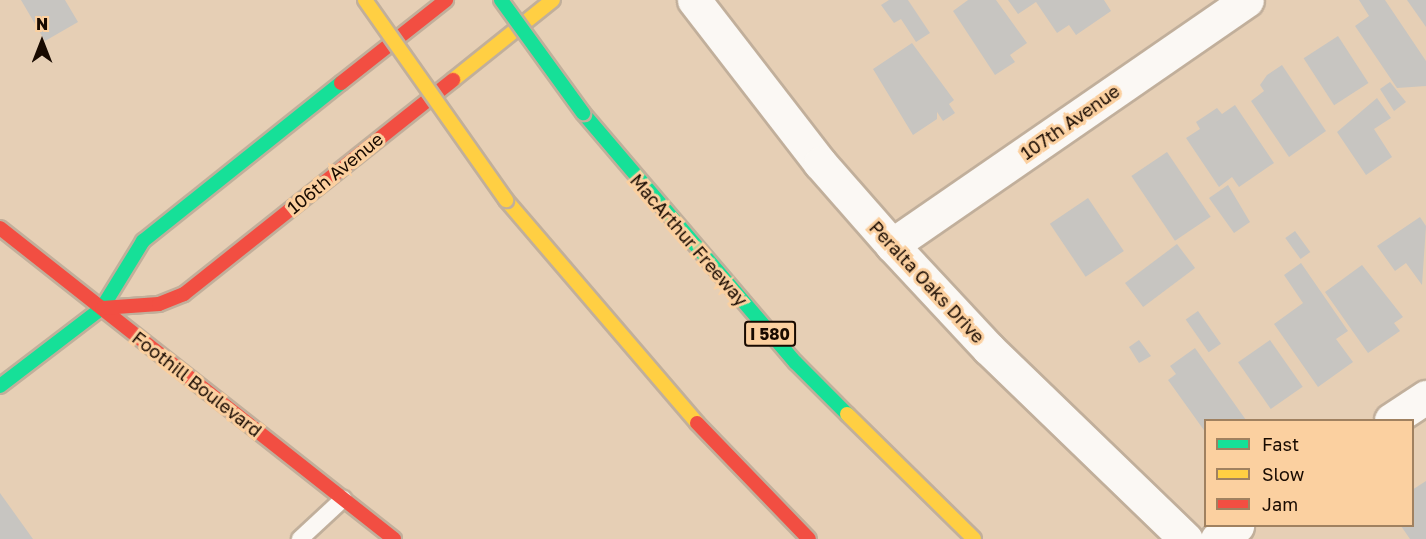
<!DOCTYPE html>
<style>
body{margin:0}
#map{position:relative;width:1426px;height:539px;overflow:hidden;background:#e6cfb5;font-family:"Golos Text",sans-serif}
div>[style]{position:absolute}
.building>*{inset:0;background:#c7c5c1;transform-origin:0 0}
.roads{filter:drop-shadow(2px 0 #c1af9b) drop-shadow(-2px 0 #c1af9b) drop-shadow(0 2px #c1af9b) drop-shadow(0 -2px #c1af9b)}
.lane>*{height:16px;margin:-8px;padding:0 8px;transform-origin:8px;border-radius:8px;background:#fbf8f4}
.street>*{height:33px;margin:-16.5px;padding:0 16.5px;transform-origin:16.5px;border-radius:16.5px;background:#fbf8f4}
.fast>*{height:14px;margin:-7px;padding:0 7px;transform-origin:7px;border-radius:7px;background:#16e098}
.slow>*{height:14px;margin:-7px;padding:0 7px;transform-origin:7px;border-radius:7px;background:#ffcf43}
.jam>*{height:14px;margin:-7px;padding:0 7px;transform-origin:7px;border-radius:7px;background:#f24e42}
.bridges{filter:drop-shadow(2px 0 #c1af9b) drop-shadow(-2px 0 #c1af9b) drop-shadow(0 2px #c1af9b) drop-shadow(0 -2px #c1af9b)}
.fast-bridge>*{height:14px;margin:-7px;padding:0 7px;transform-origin:7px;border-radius:7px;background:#16e098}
.slow-bridge>*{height:14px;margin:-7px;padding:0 7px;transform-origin:7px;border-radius:7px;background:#ffcf43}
span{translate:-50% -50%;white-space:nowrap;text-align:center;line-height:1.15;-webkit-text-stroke:6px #fbd0a0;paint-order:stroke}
.shield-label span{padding:2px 4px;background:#fbd0a0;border:2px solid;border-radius:4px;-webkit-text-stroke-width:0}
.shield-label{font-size:16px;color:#180a00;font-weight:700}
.street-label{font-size:18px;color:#180a00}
.legend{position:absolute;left:1204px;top:419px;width:210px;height:108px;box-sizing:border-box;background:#fbd0a0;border:2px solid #a08160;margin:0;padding:8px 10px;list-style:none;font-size:18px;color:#180a00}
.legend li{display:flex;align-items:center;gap:12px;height:30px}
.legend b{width:30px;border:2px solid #a08160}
.north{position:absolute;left:12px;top:12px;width:60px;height:60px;-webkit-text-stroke:4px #fbd0a0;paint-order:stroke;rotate:0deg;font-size:16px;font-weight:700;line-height:24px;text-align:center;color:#180a00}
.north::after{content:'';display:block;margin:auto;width:21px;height:27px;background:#180a00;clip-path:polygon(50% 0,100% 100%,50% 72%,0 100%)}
</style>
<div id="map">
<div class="building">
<div style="clip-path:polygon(21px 0,65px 0,78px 22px,45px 41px)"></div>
<div style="clip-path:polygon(889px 0,908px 0,930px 33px,916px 42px,901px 19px,894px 23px,881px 5px)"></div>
<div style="clip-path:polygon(968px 0,996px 0,1027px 43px,1010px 55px,1015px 62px,995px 75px,953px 11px)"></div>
<div style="clip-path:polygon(1008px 0,1104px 0,1111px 11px,1076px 35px,1069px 25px,1057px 33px,1036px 2px,1018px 14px)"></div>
<div style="clip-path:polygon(1359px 0,1385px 0,1426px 61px,1426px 86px,1397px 88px,1355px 26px,1369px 16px)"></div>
<div style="clip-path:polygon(1407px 0,1426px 0,1426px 27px)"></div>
<div style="left:1338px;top:36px;width:56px;height:41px;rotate:57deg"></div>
<div style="clip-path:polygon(912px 43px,954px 100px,949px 104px,955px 113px,943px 121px,937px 112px,937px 119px,913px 135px,873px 69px)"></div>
<div style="clip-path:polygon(1282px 65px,1326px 131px,1289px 157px,1251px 101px,1264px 91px,1260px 85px,1267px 75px)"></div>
<div style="clip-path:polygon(1390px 82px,1406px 102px,1394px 111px,1380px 89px)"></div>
<div style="clip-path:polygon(1377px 98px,1391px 118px,1374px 129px,1392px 157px,1366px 175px,1337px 132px)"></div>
<div style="clip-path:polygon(1235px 105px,1274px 163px,1239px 187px,1232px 177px,1219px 187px,1186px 138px,1200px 129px,1196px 122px,1217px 108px,1222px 114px)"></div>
<div style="left:1167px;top:152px;width:78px;height:43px;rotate:56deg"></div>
<div style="clip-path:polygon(1228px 185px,1250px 222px,1234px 233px,1209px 198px)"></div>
<div style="left:1088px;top:198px;width:64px;height:46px;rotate:56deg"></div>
<div style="clip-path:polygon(1420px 217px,1426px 226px,1422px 285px,1406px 263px,1395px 271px,1377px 246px)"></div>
<div style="left:1295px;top:231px;width:26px;height:12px;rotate:54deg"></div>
<div style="left:1177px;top:244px;width:30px;height:65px;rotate:53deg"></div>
<div style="clip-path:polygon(1301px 263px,1348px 331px,1336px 339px,1353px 362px,1318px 387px,1274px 324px,1303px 303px,1284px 275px)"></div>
<div style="clip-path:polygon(1362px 265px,1403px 317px,1394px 323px,1400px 331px,1368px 353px,1325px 292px)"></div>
<div style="left:1198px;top:311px;width:40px;height:15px;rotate:55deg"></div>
<div style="clip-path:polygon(1139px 340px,1151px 356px,1139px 363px,1129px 347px)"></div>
<div style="left:1270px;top:340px;width:57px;height:39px;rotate:55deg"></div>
<div style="clip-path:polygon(1195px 348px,1246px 420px,1206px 420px,1206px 433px,1168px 380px,1176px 374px,1170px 366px)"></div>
<div style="clip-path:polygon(1426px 481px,1426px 539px,1410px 539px,1401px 526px,1412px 526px,1412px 490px)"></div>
<div style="clip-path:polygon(0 493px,33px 539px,0 539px)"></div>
</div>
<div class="roads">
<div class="lane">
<div style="left:300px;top:539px;width:59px;rotate:-42.9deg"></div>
</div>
<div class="street">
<div style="left:694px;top:0;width:206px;rotate:52.3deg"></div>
<div style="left:820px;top:163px;width:109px;rotate:48.7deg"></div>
<div style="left:892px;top:245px;width:141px;rotate:47deg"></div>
<div style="left:988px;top:348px;width:275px;rotate:44deg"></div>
<div style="left:892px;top:245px;width:431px;rotate:-34.6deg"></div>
<div style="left:1391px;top:420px;width:42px;rotate:-33.3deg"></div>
<div style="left:1217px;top:539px;width:24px;rotate:-33deg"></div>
</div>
<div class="fast">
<div style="left:583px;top:113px;width:328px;rotate:49.6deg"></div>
<div style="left:796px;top:363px;width:72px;rotate:45deg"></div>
<div style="left:0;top:386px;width:128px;rotate:-37.4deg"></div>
<div style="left:102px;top:308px;width:79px;rotate:-58.5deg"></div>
<div style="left:143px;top:241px;width:253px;rotate:-38.6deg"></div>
</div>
<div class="slow">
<div style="left:453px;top:80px;width:128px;rotate:-38.7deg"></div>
<div style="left:506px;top:200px;width:294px;rotate:49.4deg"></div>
<div style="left:847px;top:414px;width:178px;rotate:44.5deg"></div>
</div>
<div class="jam">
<div style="left:341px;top:83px;width:134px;rotate:-38.3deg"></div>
<div style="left:0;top:228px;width:502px;rotate:38.29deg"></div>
<div style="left:102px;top:308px;width:57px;rotate:-4deg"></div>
<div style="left:159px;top:304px;width:27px;rotate:-22deg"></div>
<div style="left:184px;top:294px;width:344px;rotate:-38.5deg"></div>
<div style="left:697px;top:423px;width:161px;rotate:46deg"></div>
</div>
</div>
<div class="bridges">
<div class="fast-bridge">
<div style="left:501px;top:0;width:140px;rotate:54deg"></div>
</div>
<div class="slow-bridge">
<div style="left:365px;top:0;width:245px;rotate:54.8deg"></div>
</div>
</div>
<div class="shield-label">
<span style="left:770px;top:334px">I 580</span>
</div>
<div class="street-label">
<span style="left:1070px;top:122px;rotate:-35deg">107th Avenue</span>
<span style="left:335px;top:173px;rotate:-39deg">106th Avenue</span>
<span style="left:689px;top:240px;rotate:49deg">MacArthur Freeway</span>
<span style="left:927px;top:282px;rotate:47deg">Peralta Oaks Drive</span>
<span style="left:197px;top:384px;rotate:38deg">Foothill Boulevard</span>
</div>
<ul class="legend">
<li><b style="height:8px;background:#16e098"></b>Fast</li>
<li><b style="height:8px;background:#ffcf43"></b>Slow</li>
<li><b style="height:8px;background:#f24e42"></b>Jam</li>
</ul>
<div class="north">N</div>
</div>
